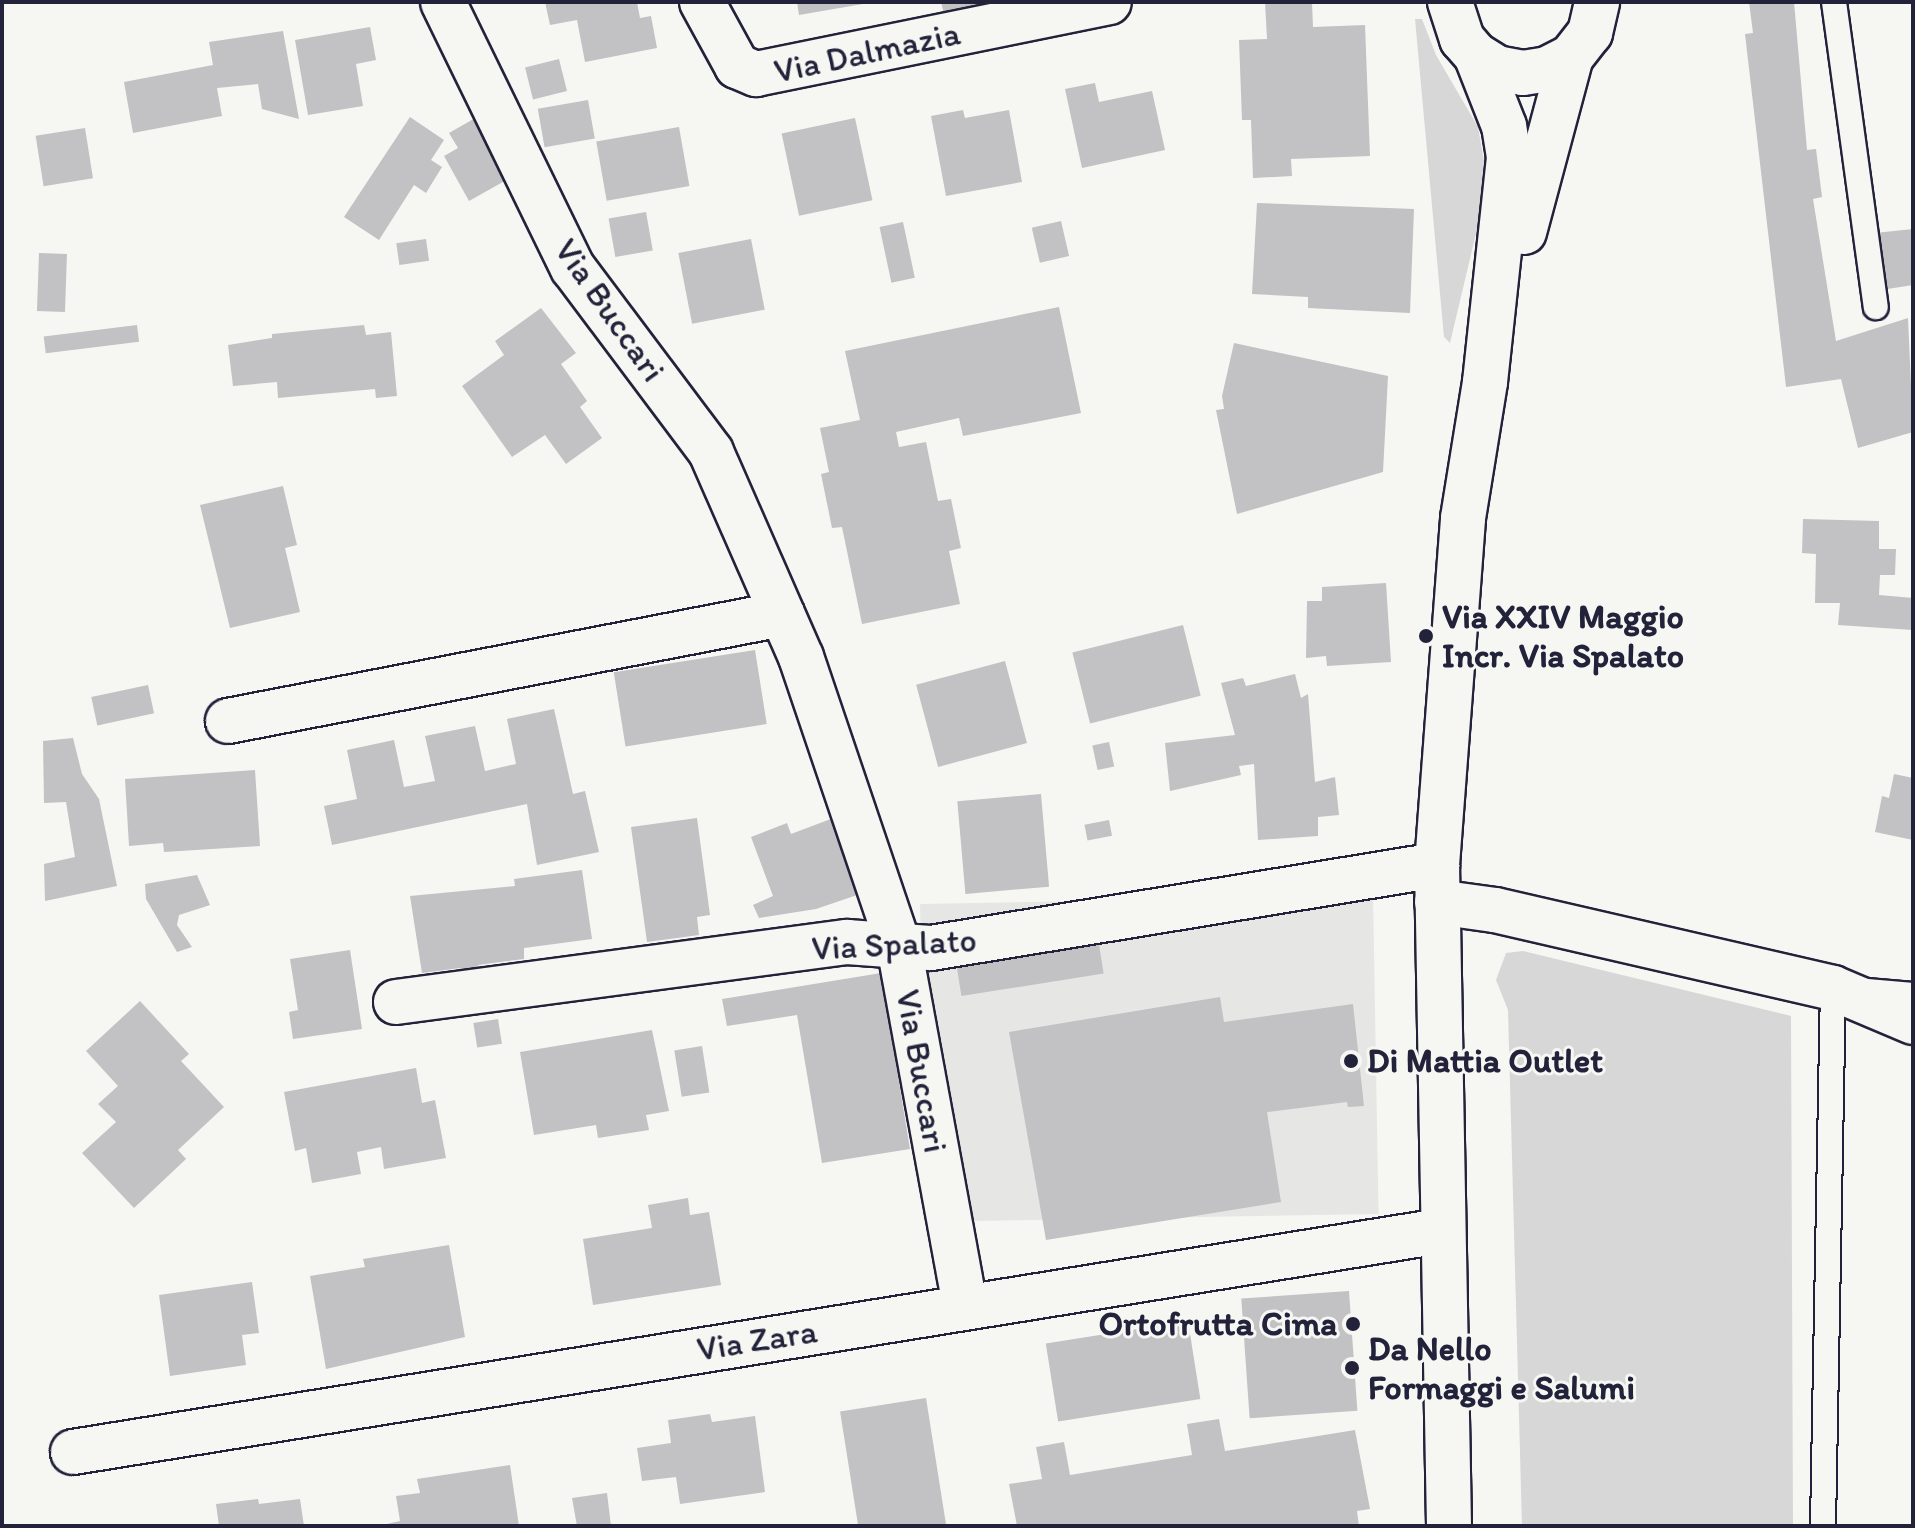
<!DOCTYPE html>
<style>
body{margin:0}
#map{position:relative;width:1915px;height:1528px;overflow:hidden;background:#f6f6f2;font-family:Itim,sans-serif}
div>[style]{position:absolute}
.built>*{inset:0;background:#e6e6e4;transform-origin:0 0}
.green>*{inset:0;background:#d7d7d7}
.building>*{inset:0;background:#c2c2c4;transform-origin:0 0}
.roads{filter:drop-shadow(2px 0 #22223b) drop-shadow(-2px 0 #22223b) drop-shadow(0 2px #22223b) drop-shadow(0 -2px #22223b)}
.lane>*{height:24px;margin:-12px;padding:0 12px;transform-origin:12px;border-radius:12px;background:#f6f6f2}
.street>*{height:44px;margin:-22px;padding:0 22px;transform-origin:22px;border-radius:22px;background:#f6f6f2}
.secondary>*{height:44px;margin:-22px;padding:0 22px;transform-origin:22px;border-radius:22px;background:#f6f6f2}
.dots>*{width:22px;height:22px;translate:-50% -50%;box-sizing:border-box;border:4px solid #f6f6f2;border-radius:50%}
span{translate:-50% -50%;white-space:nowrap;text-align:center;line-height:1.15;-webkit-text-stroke:6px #f6f6f2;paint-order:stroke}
.street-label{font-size:34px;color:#22223b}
.poi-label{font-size:34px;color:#22223b;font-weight:700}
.left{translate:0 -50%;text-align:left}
.right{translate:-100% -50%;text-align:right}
.frame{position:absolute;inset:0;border:4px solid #22223b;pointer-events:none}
</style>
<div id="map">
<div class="built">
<div style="left:1373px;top:896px;width:318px;height:453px;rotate:89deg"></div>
</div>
<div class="green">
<div style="clip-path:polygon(1415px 19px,1422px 19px,1436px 55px,1478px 127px,1484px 161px,1483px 204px,1450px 343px,1444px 337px)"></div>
<div style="clip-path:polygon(1523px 951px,1791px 1016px,1793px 1526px,1522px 1526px,1508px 1010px,1496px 980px,1506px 953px)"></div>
</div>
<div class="building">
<div style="clip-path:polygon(545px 2px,637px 2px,640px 18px,651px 16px,657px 48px,585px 62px,577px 20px,550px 25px)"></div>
<div style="clip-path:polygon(797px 2px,863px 2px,863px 4px,799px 15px)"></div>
<div style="clip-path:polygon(941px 2px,996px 2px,996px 3px,944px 14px)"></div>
<div style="clip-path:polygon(1265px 2px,1312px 2px,1313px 27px,1365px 25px,1370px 156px,1291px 159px,1292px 176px,1253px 178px,1251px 120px,1242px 120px,1239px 40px,1267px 39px)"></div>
<div style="clip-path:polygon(1749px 2px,1794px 2px,1807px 150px,1816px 149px,1822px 197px,1813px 199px,1836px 341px,1908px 318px,1913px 432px,1858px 448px,1841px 379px,1786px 387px,1745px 34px,1753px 33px)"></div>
<div style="clip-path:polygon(370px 27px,376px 60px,356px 64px,363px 106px,308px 115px,295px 40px)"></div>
<div style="clip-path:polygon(283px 31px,299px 119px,262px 109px,258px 84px,217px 88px,222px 116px,133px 133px,124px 82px,213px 65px,209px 42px)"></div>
<div style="left:559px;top:59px;width:33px;height:35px;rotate:76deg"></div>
<div style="clip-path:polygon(1095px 83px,1099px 102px,1152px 91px,1165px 150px,1082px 168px,1065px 89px)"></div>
<div style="left:588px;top:100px;width:39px;height:51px;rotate:80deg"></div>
<div style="clip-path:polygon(963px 110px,965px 118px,1009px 110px,1022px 182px,946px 196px,931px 116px)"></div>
<div style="clip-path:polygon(410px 117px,444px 140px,431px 160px,442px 167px,426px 193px,414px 185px,379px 240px,344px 217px)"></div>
<div style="clip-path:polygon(477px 117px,510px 178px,469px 201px,444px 156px,458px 148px,449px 133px)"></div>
<div style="left:855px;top:118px;width:84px;height:75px;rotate:78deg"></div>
<div style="left:679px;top:127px;width:60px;height:84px;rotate:80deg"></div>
<div style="left:85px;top:128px;width:51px;height:50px;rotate:81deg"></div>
<div style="clip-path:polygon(1257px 203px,1414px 209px,1410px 313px,1308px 308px,1308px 297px,1252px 294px)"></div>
<div style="left:646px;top:212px;width:39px;height:38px;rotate:80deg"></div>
<div style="left:1061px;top:221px;width:36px;height:30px;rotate:77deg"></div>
<div style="left:903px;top:222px;width:57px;height:24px;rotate:78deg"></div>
<div style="clip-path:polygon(1913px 229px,1913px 285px,1881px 290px,1875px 233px)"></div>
<div style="left:426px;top:239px;width:22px;height:30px;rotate:82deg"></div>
<div style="left:751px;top:239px;width:72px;height:74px;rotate:79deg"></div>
<div style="left:39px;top:253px;width:28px;height:58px;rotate:2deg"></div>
<div style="clip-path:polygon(1059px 307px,1081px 413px,963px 436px,959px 418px,896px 432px,899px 447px,926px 442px,938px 501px,951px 499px,961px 548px,949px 551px,960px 604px,862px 624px,842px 527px,832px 528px,821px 474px,829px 472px,820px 428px,860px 420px,845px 351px)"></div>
<div style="clip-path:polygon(541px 308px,576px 353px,561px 364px,587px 401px,580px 407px,602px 438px,566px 464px,545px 435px,512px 457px,462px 386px,504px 355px,495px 341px)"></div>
<div style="left:137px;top:325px;width:17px;height:94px;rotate:83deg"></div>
<div style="clip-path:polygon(364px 325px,366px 335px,391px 332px,397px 396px,376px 398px,375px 389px,278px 398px,277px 382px,233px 386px,228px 345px,272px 338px,272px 334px)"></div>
<div style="clip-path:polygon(1234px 343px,1388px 376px,1383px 472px,1237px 514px,1216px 410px,1224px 409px,1222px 396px)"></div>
<div style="clip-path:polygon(283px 486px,297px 545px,285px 548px,300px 612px,230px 628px,200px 505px)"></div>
<div style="clip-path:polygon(1803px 519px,1879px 521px,1879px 549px,1896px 549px,1895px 575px,1880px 575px,1879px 595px,1913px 598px,1913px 630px,1838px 625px,1840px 603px,1815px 603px,1816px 554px,1802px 553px)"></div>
<div style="clip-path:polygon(1386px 583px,1391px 662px,1327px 666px,1326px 656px,1306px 658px,1307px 601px,1322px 601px,1322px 587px)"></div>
<div style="left:1183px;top:625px;width:73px;height:114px;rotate:76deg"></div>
<div style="left:755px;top:650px;width:75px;height:143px;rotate:81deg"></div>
<div style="left:1005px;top:661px;width:85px;height:92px;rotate:75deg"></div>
<div style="clip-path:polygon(1295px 674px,1301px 698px,1308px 694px,1315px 782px,1335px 777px,1339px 815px,1318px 817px,1318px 836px,1258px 840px,1254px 764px,1239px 766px,1241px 775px,1170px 791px,1165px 743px,1235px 735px,1221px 683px,1243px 678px,1246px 686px)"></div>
<div style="left:148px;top:685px;width:29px;height:58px;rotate:78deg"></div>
<div style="clip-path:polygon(554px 709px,573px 794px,585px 791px,599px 852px,537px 865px,527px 804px,332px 845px,324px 806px,357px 799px,347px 750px,394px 740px,404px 787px,435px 781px,425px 736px,475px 726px,485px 771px,516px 764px,507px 719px)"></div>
<div style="clip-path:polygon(73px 738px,82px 774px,99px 799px,117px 886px,45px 901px,44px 864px,75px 857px,66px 802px,44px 803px,43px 741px)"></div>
<div style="left:1109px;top:742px;width:25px;height:17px;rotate:78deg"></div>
<div style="clip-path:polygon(255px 770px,260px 846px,164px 852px,163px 843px,129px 846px,125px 779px)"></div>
<div style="clip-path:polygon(1894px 774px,1913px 778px,1913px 840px,1875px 832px,1882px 796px,1889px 798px)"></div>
<div style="left:1041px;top:794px;width:93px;height:84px;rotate:85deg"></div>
<div style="clip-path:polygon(836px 817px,863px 893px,816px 909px,759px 918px,753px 905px,773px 896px,751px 837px,787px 823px,791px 834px)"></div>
<div style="clip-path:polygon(697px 818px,710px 915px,697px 917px,699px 935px,647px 942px,631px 827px)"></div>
<div style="left:1109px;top:820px;width:16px;height:25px;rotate:79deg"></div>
<div style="clip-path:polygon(582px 870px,592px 939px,524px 948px,524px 959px,478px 965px,480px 975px,462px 978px,460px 968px,422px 973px,410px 896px,515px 886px,514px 879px)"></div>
<div style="clip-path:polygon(197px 875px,210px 905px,179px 915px,177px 925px,192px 947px,177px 952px,146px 899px,145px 884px)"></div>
<div style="left:1098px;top:938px;width:36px;height:144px;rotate:81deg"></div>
<div style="clip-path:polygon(350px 950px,362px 1029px,293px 1039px,289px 1012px,298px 1010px,290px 959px)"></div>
<div style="clip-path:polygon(881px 973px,910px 1149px,822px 1163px,797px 1015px,727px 1026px,722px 999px)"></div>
<div style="clip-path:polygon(1220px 997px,1224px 1022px,1353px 1004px,1364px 1106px,1348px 1107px,1347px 1102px,1267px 1112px,1281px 1202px,1046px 1240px,1009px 1032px)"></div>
<div style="clip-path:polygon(140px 1001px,189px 1054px,181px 1061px,224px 1107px,178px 1150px,186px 1159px,134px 1208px,82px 1153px,116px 1122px,98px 1104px,118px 1086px,86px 1051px)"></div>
<div style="left:498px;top:1019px;width:25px;height:25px;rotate:81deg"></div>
<div style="clip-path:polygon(652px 1030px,669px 1111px,646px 1115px,649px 1130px,598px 1138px,596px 1125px,534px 1135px,520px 1052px)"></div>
<div style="left:702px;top:1046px;width:47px;height:28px;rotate:81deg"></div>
<div style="clip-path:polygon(416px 1068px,422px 1103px,435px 1100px,446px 1158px,384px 1169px,381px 1147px,357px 1152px,361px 1174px,312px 1183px,306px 1148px,295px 1151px,284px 1092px)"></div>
<div style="clip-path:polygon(688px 1198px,690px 1215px,709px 1212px,721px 1285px,593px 1305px,583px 1239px,652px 1228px,648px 1205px)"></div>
<div style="clip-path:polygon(449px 1245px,465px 1337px,326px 1369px,310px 1276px,365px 1267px,363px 1259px)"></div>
<div style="clip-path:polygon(252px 1282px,259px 1333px,242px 1335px,246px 1365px,170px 1376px,159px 1295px)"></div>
<div style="left:1349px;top:1291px;width:120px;height:108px;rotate:86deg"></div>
<div style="left:1188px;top:1321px;width:79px;height:144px;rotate:81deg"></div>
<div style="left:926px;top:1398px;width:130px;height:87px;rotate:81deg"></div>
<div style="clip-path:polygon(710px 1414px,712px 1422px,755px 1416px,765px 1492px,680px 1504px,676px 1477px,642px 1481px,637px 1448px,671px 1443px,668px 1420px)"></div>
<div style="clip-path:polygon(1219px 1419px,1225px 1451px,1355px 1430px,1370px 1509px,1357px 1511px,1359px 1526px,1017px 1526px,1009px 1484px,1042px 1479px,1036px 1447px,1064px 1442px,1070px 1475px,1192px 1455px,1187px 1424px)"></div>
<div style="clip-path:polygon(510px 1465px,519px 1526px,378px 1526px,400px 1521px,396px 1496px,420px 1493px,417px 1479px)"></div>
<div style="clip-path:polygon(607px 1493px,611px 1526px,577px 1526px,572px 1498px)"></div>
<div style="clip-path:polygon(258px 1499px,259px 1504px,300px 1499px,304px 1526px,219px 1526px,216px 1504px)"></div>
</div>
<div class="roads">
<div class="lane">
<div style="left:1834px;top:2px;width:308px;rotate:82.2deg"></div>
<div style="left:1823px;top:1526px;width:538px;rotate:-88.94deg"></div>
<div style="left:1833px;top:988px;width:80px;rotate:5deg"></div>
</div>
<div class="street">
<div style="left:443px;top:2px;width:296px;rotate:64deg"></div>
<div style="left:573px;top:268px;width:230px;rotate:53.1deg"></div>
<div style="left:711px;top:452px;width:224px;rotate:66.3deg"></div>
<div style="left:801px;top:657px;width:305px;rotate:71.3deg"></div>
<div style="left:899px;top:946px;width:366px;rotate:79.6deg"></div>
<div style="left:702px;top:2px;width:73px;rotate:61.3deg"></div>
<div style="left:737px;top:66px;width:21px;rotate:23deg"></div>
<div style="left:756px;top:74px;width:360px;rotate:-11.5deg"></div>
<div style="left:228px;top:721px;width:564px;rotate:-10.93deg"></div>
<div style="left:1437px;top:902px;width:59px;rotate:7.9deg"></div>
<div style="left:1495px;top:910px;width:347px;rotate:13deg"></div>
<div style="left:1833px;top:988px;width:87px;rotate:23deg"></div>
<div style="left:396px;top:1002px;width:455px;rotate:-7.6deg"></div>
<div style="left:847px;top:942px;width:84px;rotate:4.1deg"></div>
<div style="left:931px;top:948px;width:513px;rotate:-9.32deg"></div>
<div style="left:73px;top:1452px;width:1386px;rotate:-9.18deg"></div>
</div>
<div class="secondary">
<div style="left:1450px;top:2px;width:39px;rotate:72deg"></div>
<div style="left:1462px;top:39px;width:21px;rotate:49deg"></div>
<div style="left:1476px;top:55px;width:25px;rotate:32deg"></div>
<div style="left:1497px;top:68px;width:26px;rotate:11deg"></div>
<div style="left:1523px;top:73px;width:24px;rotate:-9deg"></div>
<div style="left:1547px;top:69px;width:27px;rotate:-27deg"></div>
<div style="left:1571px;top:57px;width:31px;rotate:-52deg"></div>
<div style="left:1590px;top:33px;width:32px;rotate:-77deg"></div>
<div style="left:1524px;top:232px;width:181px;rotate:-75deg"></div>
<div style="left:1449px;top:1526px;width:661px;rotate:-91.04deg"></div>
<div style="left:1437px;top:865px;width:348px;rotate:-85.7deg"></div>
<div style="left:1463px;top:518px;width:138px;rotate:-80.8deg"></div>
<div style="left:1485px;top:382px;width:226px;rotate:-83.9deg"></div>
<div style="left:1509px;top:157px;width:31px;rotate:-99deg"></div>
<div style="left:1504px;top:126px;width:76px;rotate:-111.5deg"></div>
</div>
</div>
<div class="dots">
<div style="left:1426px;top:636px;background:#22223b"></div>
<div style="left:1351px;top:1061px;background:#22223b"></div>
<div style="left:1353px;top:1324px;background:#22223b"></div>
<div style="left:1352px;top:1368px;background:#22223b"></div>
</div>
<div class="street-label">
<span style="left:867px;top:52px;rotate:-12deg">Via Dalmazia</span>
<span style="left:610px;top:310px;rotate:55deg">Via Buccari</span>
<span style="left:894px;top:944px;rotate:-3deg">Via Spalato</span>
<span style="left:922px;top:1071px;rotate:80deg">Via Buccari</span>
<span style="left:757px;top:1340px;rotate:-9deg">Via Zara</span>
</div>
<div class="poi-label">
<span class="left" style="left:1442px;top:636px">Via XXIV Maggio<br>Incr. Via Spalato</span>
<span class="left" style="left:1367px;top:1061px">Di Mattia Outlet</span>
<span class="right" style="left:1337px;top:1324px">Ortofrutta Cima</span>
<span class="left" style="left:1368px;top:1368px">Da Nello<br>Formaggi e Salumi</span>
</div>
<div class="frame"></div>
</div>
